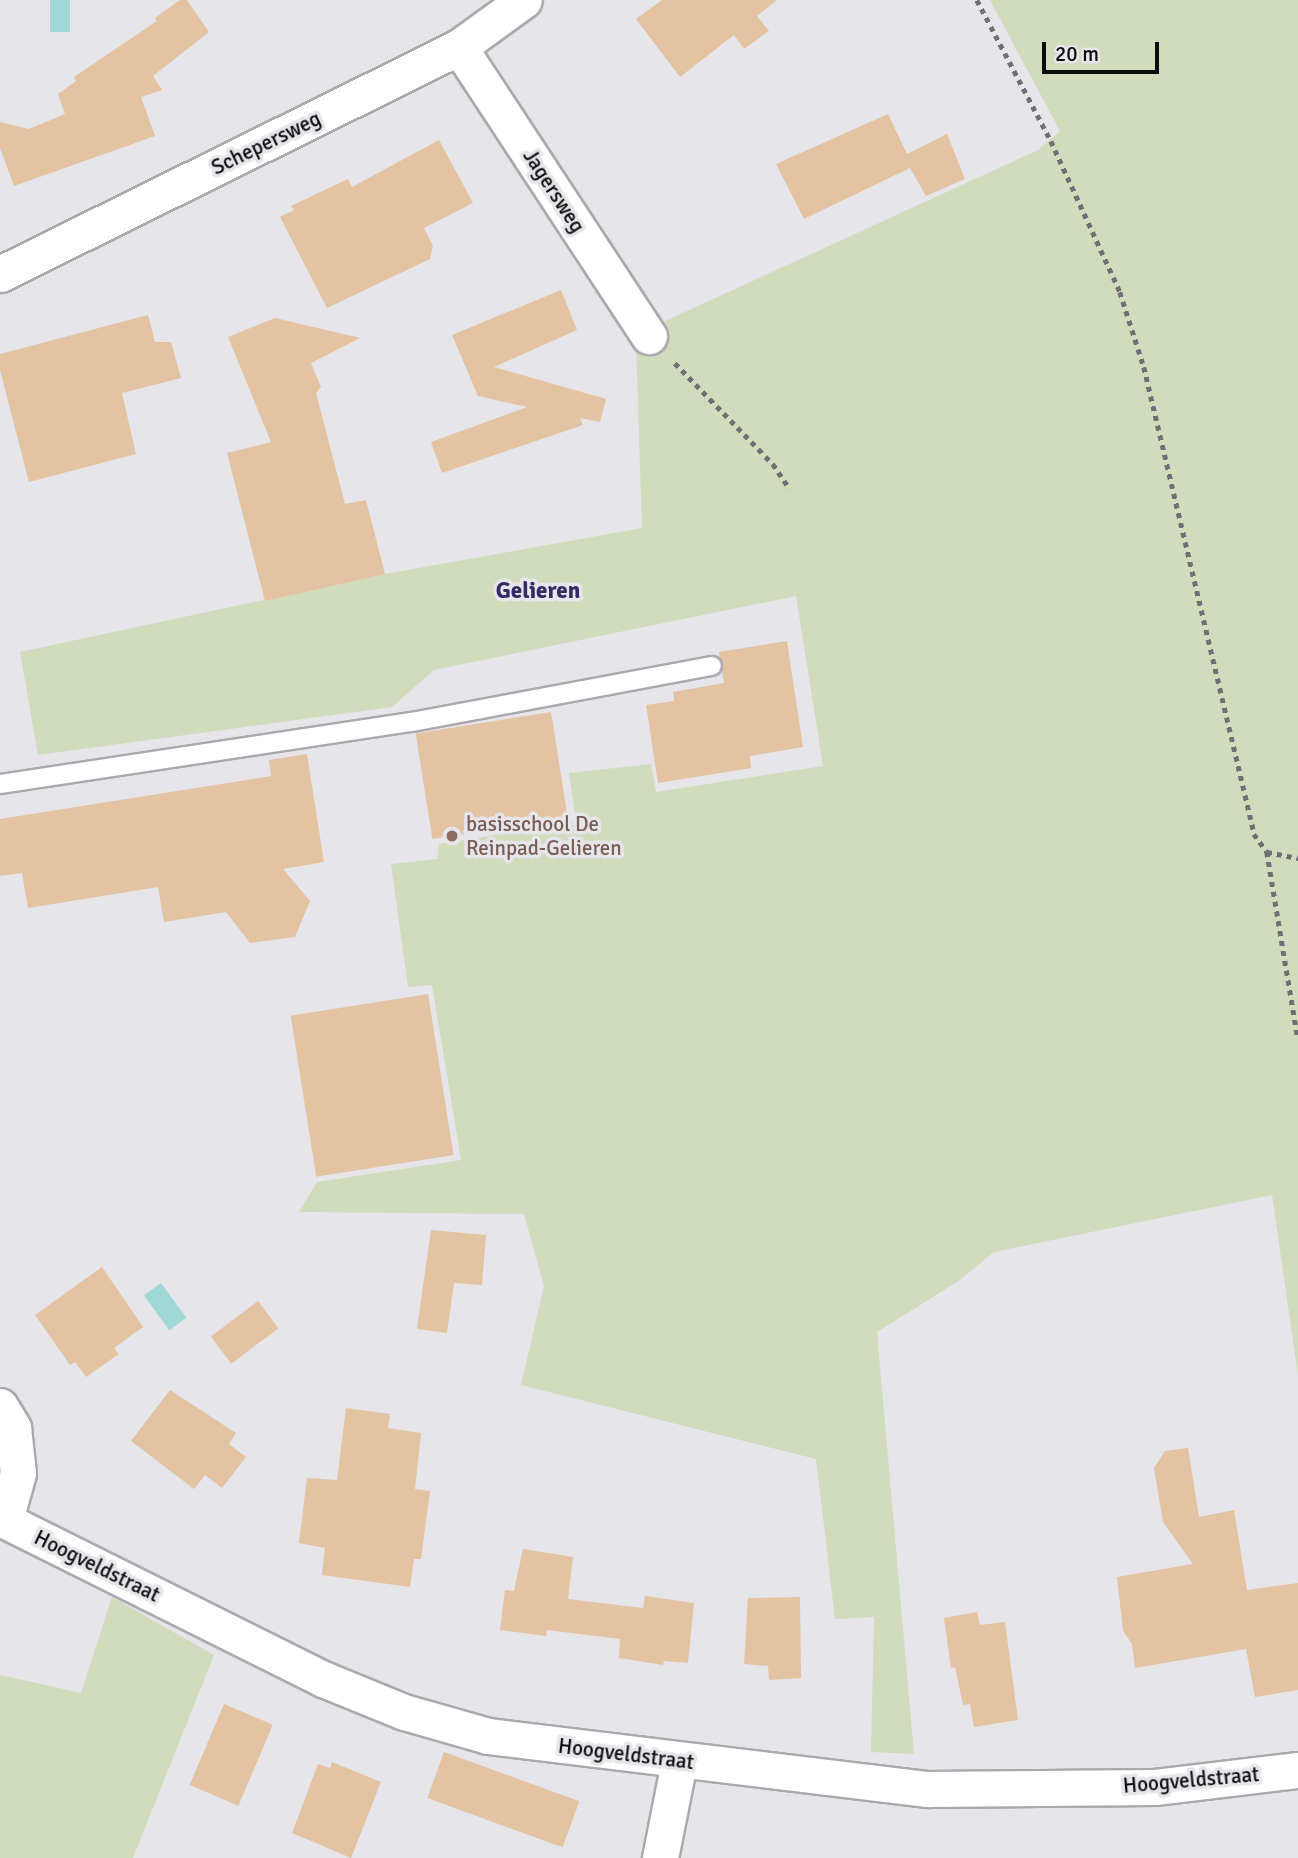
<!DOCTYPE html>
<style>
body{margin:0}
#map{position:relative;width:1298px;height:1858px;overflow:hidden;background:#e5e5ea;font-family:Signika,sans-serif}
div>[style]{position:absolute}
.green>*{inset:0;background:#d1dcbd}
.water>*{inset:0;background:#a0d7d7;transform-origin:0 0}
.building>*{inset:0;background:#e3c3a2;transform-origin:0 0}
.path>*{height:4.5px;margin-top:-2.25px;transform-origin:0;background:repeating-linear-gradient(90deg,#707073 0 5px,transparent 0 10px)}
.roads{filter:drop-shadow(2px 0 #a9a9ae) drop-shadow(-2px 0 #a9a9ae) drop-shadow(0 2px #a9a9ae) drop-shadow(0 -2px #a9a9ae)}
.lane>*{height:18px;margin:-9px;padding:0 9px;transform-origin:9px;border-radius:9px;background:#fff}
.street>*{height:35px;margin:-17.5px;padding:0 17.5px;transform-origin:17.5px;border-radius:17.5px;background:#fff}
.dots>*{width:19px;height:19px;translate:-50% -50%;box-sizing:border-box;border:4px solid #e5e5ea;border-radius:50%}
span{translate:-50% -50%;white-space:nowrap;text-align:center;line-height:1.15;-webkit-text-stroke:7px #e5e5ea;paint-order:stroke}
.street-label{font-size:21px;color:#0c0c0d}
.education-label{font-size:21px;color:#785e54}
.left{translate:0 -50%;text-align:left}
.neighbourhood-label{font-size:23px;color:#372b66;font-weight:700}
.scale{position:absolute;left:1042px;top:42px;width:117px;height:32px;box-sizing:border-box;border:4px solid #0c0c0d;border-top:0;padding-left:9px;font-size:21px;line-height:24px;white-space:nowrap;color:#0c0c0d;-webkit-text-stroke:5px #e5e5ea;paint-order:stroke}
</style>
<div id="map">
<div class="green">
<div style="clip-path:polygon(990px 0,1298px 0,1298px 1375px,1272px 1195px,994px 1252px,960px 1280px,877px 1332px,914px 1754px,871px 1752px,874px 1617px,835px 1619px,816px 1459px,521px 1385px,544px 1286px,524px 1214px,299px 1212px,317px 1182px,461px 1160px,432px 985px,408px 987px,391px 864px,437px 859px,439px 844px,576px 822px,569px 773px,651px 764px,656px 792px,823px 766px,796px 596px,434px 670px,392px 707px,38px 755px,20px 652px,385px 574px,642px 528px,636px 345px,663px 322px,1038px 150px,1060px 131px)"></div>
<div style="clip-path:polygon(112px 1597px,214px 1655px,133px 1858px,0 1858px,0 1675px,81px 1693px)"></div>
</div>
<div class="water">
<div style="left:50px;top:0;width:20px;height:32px"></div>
<div style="left:161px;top:1283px;width:43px;height:21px;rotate:54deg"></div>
</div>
<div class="building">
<div style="clip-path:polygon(180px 0,187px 0,209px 32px,153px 76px,162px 90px,141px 97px,155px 136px,14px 186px,0 148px,0 122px,29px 129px,65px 114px,58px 94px,76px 81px,74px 77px,157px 21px,155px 18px)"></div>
<div style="clip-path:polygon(662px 0,777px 0,757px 16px,769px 31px,744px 49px,734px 35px,680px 77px,636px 19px)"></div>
<div style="clip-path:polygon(888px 114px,907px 154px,947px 134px,965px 179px,926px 196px,910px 168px,804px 219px,776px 164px)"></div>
<div style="clip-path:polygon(439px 140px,473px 203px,424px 228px,433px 246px,430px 259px,327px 308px,280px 217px,294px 210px,291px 206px,348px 179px,352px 187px)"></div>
<div style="clip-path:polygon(561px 290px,577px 330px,494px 367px,606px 399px,600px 422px,580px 418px,583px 425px,442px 473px,431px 442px,527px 407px,478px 396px,452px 335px)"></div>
<div style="clip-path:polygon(148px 315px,155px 342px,171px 342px,181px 378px,122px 393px,136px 454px,29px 482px,0 370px,0 354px)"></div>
<div style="clip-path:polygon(275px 318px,360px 338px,311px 363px,321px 387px,316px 393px,345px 504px,366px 500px,385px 574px,265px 601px,227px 453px,271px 442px,228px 337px)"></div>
<div style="clip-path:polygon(787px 641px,803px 747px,750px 756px,751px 768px,658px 783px,646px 705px,674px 701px,673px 692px,724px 683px,719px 652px)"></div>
<div style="left:551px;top:712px;width:107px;height:137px;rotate:81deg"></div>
<div style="clip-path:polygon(307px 754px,324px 862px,283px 869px,310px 901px,295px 937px,250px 943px,226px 912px,164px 922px,158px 887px,28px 908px,22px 873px,0 876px,0 819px,271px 776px,269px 760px)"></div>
<div style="left:428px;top:994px;width:163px;height:139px;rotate:81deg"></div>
<div style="clip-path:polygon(431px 1230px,486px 1235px,482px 1285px,454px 1283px,447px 1333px,417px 1329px)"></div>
<div style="clip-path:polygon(102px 1267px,143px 1327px,114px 1348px,119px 1354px,86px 1377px,75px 1362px,70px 1365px,35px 1315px)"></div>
<div style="left:258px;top:1301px;width:34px;height:59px;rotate:53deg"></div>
<div style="clip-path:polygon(170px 1390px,236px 1433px,229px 1444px,246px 1457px,222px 1488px,205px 1475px,194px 1489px,131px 1441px)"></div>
<div style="clip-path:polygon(346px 1408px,390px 1414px,388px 1428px,421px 1433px,415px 1489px,430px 1491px,421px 1559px,414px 1559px,410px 1587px,322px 1575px,325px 1548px,299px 1543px,307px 1478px,337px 1480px)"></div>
<div style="clip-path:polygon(1188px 1448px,1199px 1517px,1234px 1510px,1247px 1590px,1298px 1583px,1298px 1690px,1255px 1697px,1246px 1649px,1135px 1668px,1132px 1644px,1123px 1631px,1117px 1577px,1193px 1564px,1163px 1522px,1154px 1468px,1165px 1451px)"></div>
<div style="clip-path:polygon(523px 1549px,573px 1557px,568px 1599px,643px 1608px,645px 1596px,694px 1603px,688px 1663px,664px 1661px,663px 1665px,619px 1658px,620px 1639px,547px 1630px,546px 1636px,500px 1630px,505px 1590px,514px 1591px)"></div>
<div style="clip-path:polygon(800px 1597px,801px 1678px,769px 1680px,768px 1666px,744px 1664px,748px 1598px)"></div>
<div style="clip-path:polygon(977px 1612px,980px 1625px,1005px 1622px,1018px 1720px,974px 1727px,970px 1704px,963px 1705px,955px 1667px,951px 1668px,944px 1618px)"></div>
<div style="left:224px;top:1704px;width:53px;height:88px;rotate:23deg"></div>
<div style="left:444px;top:1752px;width:144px;height:49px;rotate:20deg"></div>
<div style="clip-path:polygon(332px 1762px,381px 1782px,351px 1858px,292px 1833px,318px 1764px,330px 1768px)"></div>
</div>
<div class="path">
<div style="left:977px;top:0;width:159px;rotate:62.3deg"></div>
<div style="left:1051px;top:141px;width:166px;rotate:65.4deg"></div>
<div style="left:1120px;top:292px;width:79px;rotate:72.3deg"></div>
<div style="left:1144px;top:367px;width:480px;rotate:76.7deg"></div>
<div style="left:1254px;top:834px;width:22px;rotate:54deg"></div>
<div style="left:1267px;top:852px;width:190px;rotate:80.6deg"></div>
<div style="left:675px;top:363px;width:141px;rotate:45.9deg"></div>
<div style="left:773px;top:464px;width:30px;rotate:56deg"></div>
<div style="left:1267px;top:852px;width:32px;rotate:11deg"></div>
</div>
<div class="roads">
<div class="lane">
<div style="left:0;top:784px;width:417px;rotate:-8.6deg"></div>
<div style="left:412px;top:722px;width:305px;rotate:-10.6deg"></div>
</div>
<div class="street">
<div style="left:459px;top:47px;width:346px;rotate:56.7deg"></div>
<div style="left:0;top:274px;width:512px;rotate:-26.31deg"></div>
<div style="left:459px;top:47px;width:80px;rotate:-35.9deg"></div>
<div style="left:0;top:1406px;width:26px;rotate:59deg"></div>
<div style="left:13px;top:1428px;width:45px;rotate:83.7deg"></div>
<div style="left:18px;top:1473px;width:49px;rotate:105.5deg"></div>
<div style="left:0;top:1518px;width:361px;rotate:26.5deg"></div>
<div style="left:323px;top:1679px;width:87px;rotate:22.2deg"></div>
<div style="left:404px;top:1712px;width:87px;rotate:15.9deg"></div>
<div style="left:488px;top:1736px;width:442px;rotate:6.9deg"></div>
<div style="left:927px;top:1789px;width:228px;rotate:-0.5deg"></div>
<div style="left:1155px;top:1787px;width:144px;rotate:-6.8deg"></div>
<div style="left:660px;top:1858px;width:98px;rotate:-78.8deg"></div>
</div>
</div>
<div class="dots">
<div style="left:452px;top:836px;background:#8d6e63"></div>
</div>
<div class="street-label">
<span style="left:266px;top:143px;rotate:-26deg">Schepersweg</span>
<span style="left:554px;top:191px;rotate:57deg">Jagersweg</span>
<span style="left:97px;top:1566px;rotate:26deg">Hoogveldstraat</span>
<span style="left:626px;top:1754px;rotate:7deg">Hoogveldstraat</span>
<span style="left:1191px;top:1780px;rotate:-5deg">Hoogveldstraat</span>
</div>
<div class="education-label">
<span class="left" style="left:466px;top:836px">basisschool De<br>Reinpad-Gelieren</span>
</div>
<div class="neighbourhood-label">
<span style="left:538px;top:591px">Gelieren</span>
</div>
<div class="scale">20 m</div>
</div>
